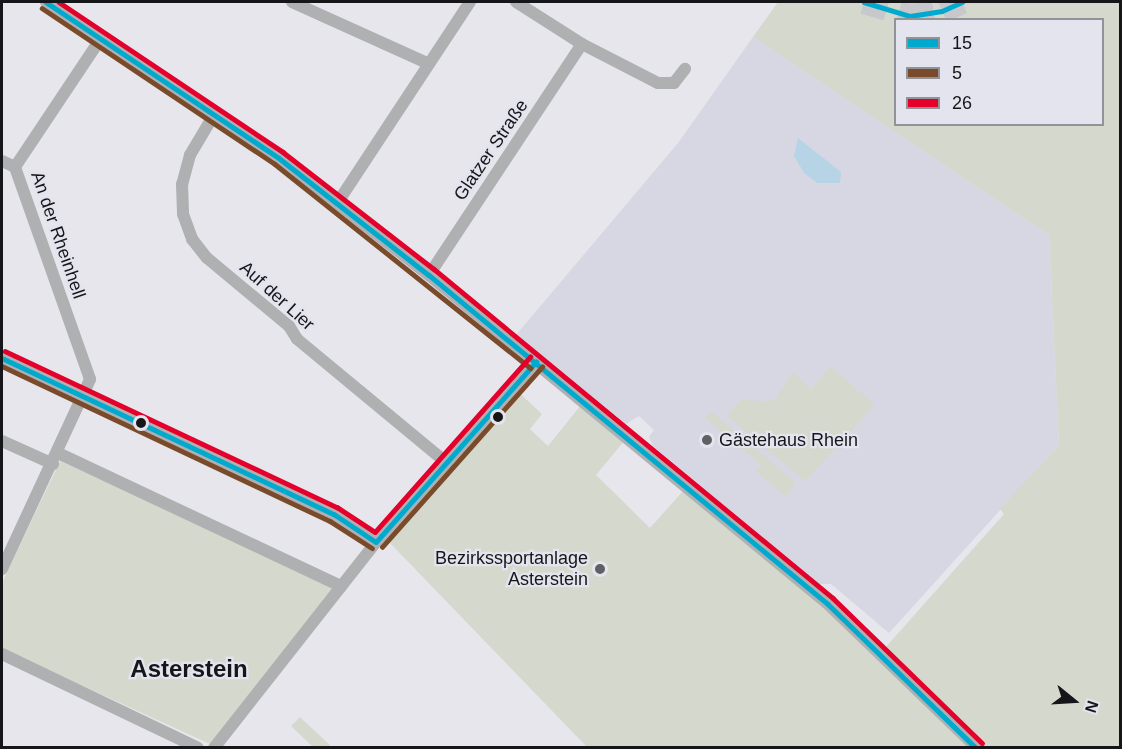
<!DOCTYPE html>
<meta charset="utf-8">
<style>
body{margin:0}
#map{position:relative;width:1122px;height:749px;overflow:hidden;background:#e6e6ec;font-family:Helvetica,sans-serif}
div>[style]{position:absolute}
.built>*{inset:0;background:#d7d7e3}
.green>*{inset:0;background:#d5d8cd}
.water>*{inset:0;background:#b6d4e6}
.highway-tunnel>*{height:24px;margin-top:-12px;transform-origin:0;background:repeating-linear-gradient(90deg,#c7c7cc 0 24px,transparent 0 36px)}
.street>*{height:12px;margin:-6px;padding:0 6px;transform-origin:6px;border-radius:6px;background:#afb0b2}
.bus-1>*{height:4.5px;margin:-2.25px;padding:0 2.25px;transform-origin:2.25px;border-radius:2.25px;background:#00a9ce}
.bus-2>*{height:4.5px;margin:-2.25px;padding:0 2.25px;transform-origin:2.25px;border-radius:2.25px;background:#7a4b2a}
.bus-3>*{height:4.5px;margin:-2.25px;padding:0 2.25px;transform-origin:2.25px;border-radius:2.25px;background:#e4002b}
.dots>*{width:16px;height:16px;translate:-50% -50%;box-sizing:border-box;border:3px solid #e4e4ee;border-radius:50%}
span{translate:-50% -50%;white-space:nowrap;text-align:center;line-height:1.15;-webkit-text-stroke:4.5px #e4e4ee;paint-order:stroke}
.street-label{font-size:18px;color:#16161a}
.poi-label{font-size:18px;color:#16161a}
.left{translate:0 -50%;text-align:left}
.right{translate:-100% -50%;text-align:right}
.district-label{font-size:24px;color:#16161a;font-weight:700}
.frame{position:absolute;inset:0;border:3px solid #16161a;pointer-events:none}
.legend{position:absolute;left:894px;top:18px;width:210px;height:108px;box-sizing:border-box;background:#e4e4ee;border:2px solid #929299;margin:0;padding:8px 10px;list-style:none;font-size:18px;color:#16161a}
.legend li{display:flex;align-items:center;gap:12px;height:30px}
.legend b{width:30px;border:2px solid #929299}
.north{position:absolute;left:1044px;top:671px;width:60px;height:60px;-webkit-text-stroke:4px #e4e4ee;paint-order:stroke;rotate:108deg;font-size:16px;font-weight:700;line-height:24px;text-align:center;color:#16161a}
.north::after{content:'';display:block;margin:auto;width:21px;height:27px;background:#16161a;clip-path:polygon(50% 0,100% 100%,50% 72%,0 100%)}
</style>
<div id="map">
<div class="built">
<div style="clip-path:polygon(753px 37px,1049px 235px,1059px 445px,889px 633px,831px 584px,819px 584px,653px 446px,649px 437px,654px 430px,639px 416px,626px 424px,516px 335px,678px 143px)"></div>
</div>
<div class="green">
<div style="clip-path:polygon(evenodd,778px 2px,1120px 2px,1120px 747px,587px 747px,389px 542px,390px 536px,516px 390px,542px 414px,530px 429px,548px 446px,581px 405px,625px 440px,596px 475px,650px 528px,683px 491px,809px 593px,877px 657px,1004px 514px,1000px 509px,1059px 445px,1049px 235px,753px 37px,778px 2px,896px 20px,1102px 20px,1102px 124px,896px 124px,896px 20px)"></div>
<div style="clip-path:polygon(830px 366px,875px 405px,805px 481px,728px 417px,729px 412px,742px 399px,766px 402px,776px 398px,793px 372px,811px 390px)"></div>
<div style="clip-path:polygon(711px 411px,796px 483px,786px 497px,756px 471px,761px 465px,705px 418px)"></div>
<div style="clip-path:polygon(60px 461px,336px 586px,210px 744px,2px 649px,2px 583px)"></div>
<div style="clip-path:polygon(300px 717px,303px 720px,332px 747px,313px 747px,291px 726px)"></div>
</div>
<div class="water">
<div style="clip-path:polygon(798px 138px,841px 172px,840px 183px,817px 183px,804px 173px,794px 156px)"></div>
</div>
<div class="highway-tunnel">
<div style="left:864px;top:2px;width:48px;rotate:16.9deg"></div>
<div style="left:910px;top:16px;width:32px;rotate:-9deg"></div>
<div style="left:942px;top:11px;width:22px;rotate:-24deg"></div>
</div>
<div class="street">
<div style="left:46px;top:2px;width:280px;rotate:33.8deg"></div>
<div style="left:279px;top:158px;width:190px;rotate:38deg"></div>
<div style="left:429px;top:275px;width:517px;rotate:39.51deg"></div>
<div style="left:828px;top:604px;width:207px;rotate:44deg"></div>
<div style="left:292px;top:2px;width:150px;rotate:24.3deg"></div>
<div style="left:516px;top:2px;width:78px;rotate:32.5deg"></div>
<div style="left:582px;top:44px;width:85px;rotate:27.2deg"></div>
<div style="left:658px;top:83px;width:16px"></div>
<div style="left:674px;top:83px;width:18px;rotate:-52deg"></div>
<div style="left:215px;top:113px;width:49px;rotate:120.8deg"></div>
<div style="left:190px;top:155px;width:30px;rotate:105deg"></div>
<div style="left:182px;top:184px;width:30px;rotate:88deg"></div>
<div style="left:183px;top:214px;width:27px;rotate:70deg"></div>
<div style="left:192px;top:239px;width:24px;rotate:52deg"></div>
<div style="left:207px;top:258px;width:107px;rotate:39.7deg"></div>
<div style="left:289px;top:326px;width:15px;rotate:58deg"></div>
<div style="left:297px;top:339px;width:195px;rotate:39.6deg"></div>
<div style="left:2px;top:161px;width:14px;rotate:25deg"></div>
<div style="left:338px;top:202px;width:240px;rotate:-56.6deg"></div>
<div style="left:429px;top:275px;width:277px;rotate:-56.5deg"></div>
<div style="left:2px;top:358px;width:367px;rotate:25.2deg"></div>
<div style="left:334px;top:514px;width:50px;rotate:33.7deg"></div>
<div style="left:2px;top:441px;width:56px;rotate:24.3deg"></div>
<div style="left:58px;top:453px;width:313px;rotate:25.2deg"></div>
<div style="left:2px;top:569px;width:209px;rotate:-65.1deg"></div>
<div style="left:90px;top:379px;width:225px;rotate:-109.5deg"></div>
<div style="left:15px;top:167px;width:155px;rotate:-56.3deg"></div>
<div style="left:2px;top:654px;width:217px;rotate:25.6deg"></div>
<div style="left:214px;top:748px;width:262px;rotate:-51.8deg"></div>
<div style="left:376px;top:542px;width:241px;rotate:-48.4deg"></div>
</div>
<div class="bus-1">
<div style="left:46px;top:2px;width:280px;rotate:33.8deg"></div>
<div style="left:279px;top:158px;width:190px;rotate:38deg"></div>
<div style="left:429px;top:275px;width:517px;rotate:39.51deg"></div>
<div style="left:828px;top:604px;width:206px;rotate:44.2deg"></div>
<div style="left:864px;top:2px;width:48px;rotate:16.9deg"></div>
<div style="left:910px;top:16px;width:32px;rotate:-9deg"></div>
<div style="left:942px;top:11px;width:22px;rotate:-24deg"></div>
<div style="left:2px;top:358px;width:367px;rotate:25.2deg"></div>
<div style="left:334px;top:514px;width:50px;rotate:33.7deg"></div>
<div style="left:376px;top:542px;width:241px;rotate:-48.4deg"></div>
</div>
<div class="bus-2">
<div style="left:42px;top:8px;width:280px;rotate:33.8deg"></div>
<div style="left:275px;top:164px;width:327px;rotate:38.6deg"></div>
<div style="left:2px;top:366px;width:363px;rotate:25.3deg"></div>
<div style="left:330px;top:521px;width:50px;rotate:32.7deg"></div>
<div style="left:382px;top:547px;width:241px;rotate:-48.4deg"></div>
</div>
<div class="bus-3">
<div style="left:59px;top:2px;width:270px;rotate:33.8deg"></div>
<div style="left:283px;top:152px;width:191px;rotate:37.8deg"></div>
<div style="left:434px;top:269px;width:517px;rotate:39.51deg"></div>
<div style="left:833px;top:598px;width:208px;rotate:44.2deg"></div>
<div style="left:5px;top:351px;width:367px;rotate:25.2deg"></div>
<div style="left:337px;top:507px;width:45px;rotate:33.3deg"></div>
<div style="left:375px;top:532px;width:234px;rotate:-48.5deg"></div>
</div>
<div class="dots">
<div style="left:498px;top:417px;background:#16161a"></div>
<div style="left:141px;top:423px;background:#16161a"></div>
<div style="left:707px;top:440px;background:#5f5f64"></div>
<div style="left:600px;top:569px;background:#5f5f64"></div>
</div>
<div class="street-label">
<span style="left:491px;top:150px;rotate:-56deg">Glatzer Straße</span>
<span style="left:58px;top:235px;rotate:71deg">An der Rheinhell</span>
<span style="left:277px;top:296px;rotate:42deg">Auf der Lier</span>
</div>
<div class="poi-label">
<span class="left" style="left:719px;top:440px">Gästehaus Rhein</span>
<span class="right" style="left:588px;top:569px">Bezirkssportanlage<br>Asterstein</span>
</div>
<div class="district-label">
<span style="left:189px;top:669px">Asterstein</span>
</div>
<div class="frame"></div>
<ul class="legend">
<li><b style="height:8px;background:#00a9ce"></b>15</li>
<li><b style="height:8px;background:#7a4b2a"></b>5</li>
<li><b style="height:8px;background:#e4002b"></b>26</li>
</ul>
<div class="north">N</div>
</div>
